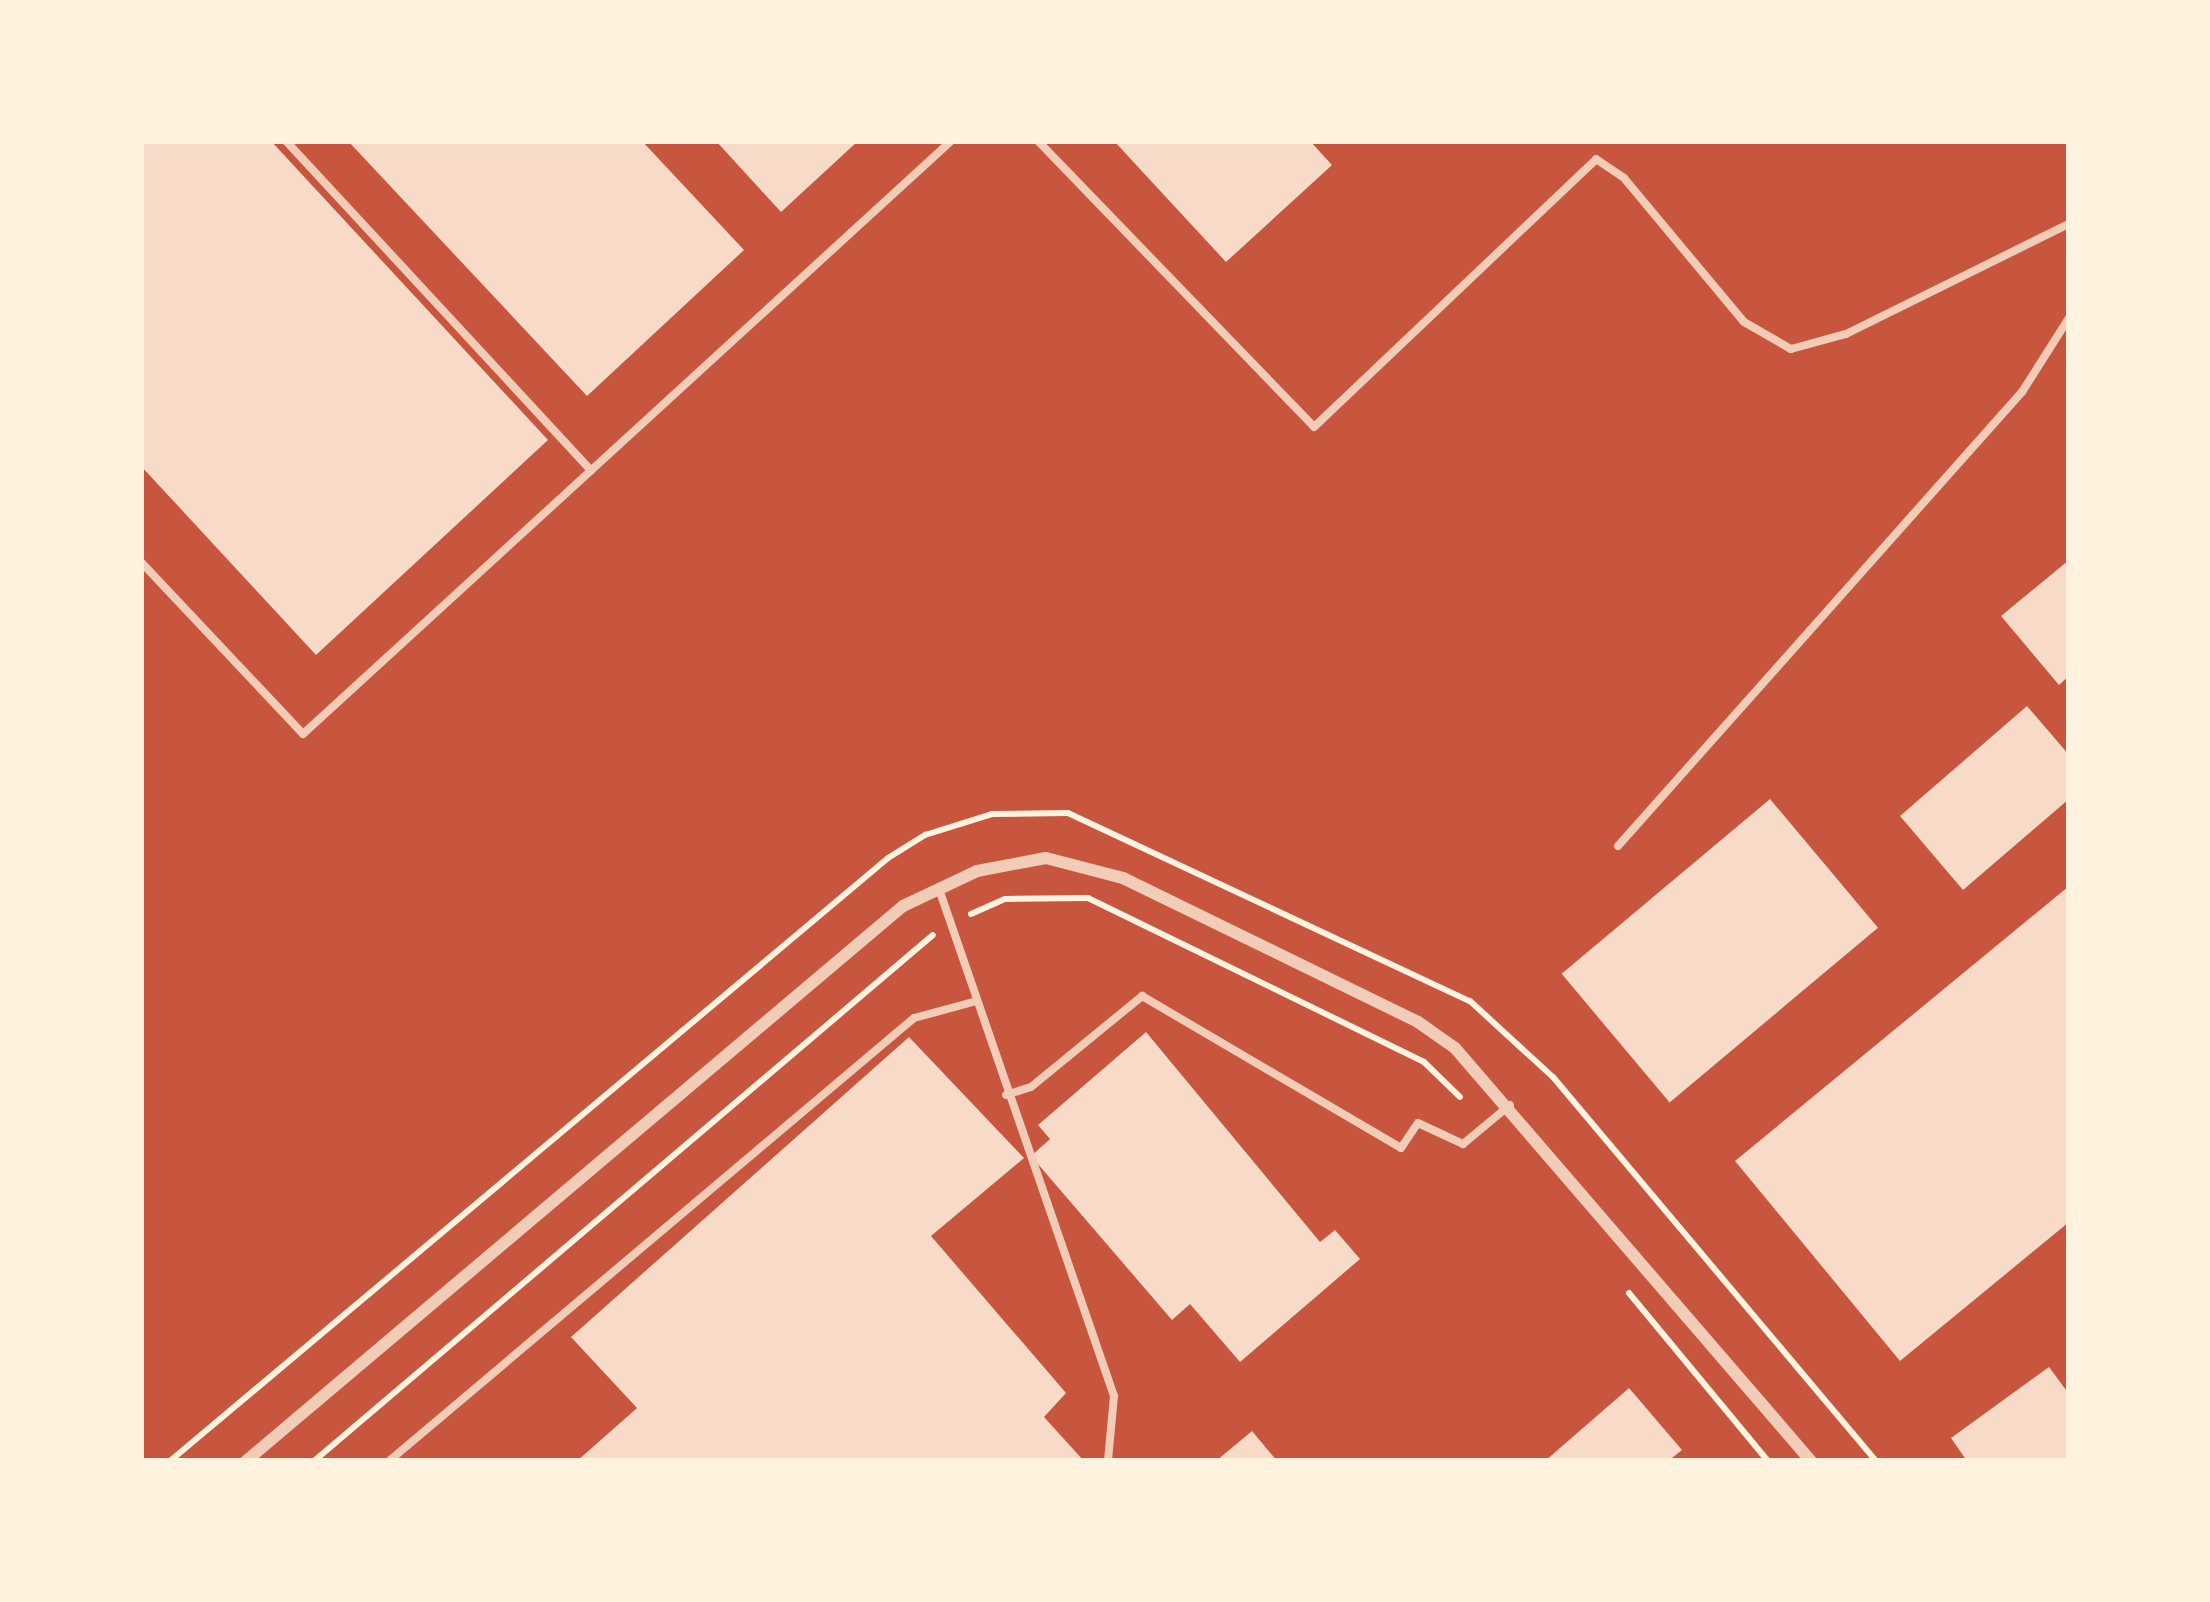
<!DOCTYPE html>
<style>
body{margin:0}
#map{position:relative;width:2210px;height:1602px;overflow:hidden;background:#c8553d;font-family:"Work Sans",sans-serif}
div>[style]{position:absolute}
.building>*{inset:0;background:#f7dbc8;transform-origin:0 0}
.path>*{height:6px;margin:-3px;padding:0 3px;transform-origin:3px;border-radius:3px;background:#fff3e0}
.service>*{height:8px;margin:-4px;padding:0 4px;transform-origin:4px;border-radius:4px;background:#f1ccb7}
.minor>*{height:12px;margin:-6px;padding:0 6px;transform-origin:6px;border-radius:6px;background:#f1ccb7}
span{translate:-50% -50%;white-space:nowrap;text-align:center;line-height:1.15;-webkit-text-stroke:12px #fff3e0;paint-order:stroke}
.frame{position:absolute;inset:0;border:144px solid #fff3e0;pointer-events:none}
</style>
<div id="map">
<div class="building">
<div style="clip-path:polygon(141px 141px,271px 141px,548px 440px,316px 655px,141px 466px)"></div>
<div style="clip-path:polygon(348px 141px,642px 141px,744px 250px,587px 396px)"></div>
<div style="clip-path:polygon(716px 141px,858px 141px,781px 212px)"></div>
<div style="clip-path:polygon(1114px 141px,1310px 141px,1332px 165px,1226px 262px)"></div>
<div style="clip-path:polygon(2069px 560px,2069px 676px,2059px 685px,2001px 616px)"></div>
<div style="clip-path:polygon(2027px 706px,2069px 755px,2069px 799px,1963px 890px,1900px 816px)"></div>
<div style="left:1770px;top:799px;width:168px;height:272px;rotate:50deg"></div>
<div style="clip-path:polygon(2069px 886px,2069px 1222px,1900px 1361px,1735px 1161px)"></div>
<div style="clip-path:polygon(1146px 1032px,1320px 1242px,1335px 1230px,1360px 1259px,1240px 1362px,1190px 1304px,1172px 1320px,1031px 1156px,1050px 1139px,1038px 1125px)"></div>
<div style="clip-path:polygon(909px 1037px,1024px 1158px,931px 1236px,1066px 1393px,1044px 1417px,1084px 1461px,577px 1461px,637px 1408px,571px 1337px)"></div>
<div style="clip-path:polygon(2049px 1367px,2069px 1394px,2069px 1461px,1967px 1461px,1951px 1438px)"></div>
<div style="clip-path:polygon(1629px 1388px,1682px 1450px,1668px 1461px,1545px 1461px)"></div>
<div style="clip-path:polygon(1252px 1431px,1277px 1461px,1216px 1461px)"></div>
</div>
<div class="path">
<div style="left:971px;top:914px;width:37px;rotate:-24deg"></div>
<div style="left:1005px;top:899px;width:83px;rotate:-0.7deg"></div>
<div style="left:1088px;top:898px;width:374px;rotate:26deg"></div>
<div style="left:1424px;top:1062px;width:50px;rotate:44.2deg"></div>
<div style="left:1629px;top:1293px;width:218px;rotate:50.4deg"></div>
<div style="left:170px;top:1461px;width:938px;rotate:-40.02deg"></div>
<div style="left:888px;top:858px;width:44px;rotate:-31.9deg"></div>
<div style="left:925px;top:835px;width:70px;rotate:-17.4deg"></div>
<div style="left:992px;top:814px;width:76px;rotate:-0.8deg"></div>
<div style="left:1068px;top:813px;width:444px;rotate:25.1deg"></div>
<div style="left:1470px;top:1001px;width:113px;rotate:42.5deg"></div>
<div style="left:1553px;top:1077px;width:502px;rotate:49.93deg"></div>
<div style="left:314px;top:1461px;width:812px;rotate:-40.36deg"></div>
</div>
<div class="service">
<div style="left:286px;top:141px;width:449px;rotate:47.2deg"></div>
<div style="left:1038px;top:141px;width:397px;rotate:46deg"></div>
<div style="left:1314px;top:427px;width:389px;rotate:-43.5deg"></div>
<div style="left:1596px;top:159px;width:34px;rotate:34deg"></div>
<div style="left:1624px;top:178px;width:187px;rotate:50.2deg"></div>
<div style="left:1744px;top:322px;width:54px;rotate:29.9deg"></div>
<div style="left:1791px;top:349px;width:57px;rotate:-15.3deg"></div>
<div style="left:1846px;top:334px;width:249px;rotate:-26.3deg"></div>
<div style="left:141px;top:562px;width:236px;rotate:46.7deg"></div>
<div style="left:303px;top:734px;width:878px;rotate:-42.46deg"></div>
<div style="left:1618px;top:846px;width:608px;rotate:-48.34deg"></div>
<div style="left:2022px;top:392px;width:88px;rotate:-57.6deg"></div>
<div style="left:939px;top:889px;width:536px;rotate:70.96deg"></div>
<div style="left:1114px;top:1396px;width:65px;rotate:95.3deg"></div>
<div style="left:1006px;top:1095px;width:26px;rotate:-18deg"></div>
<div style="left:1031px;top:1087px;width:144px;rotate:-39.3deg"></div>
<div style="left:1142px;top:996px;width:300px;rotate:30.4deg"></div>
<div style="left:1401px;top:1148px;width:30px;rotate:-56deg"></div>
<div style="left:1418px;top:1123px;width:50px;rotate:25deg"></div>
<div style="left:1463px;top:1144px;width:61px;rotate:-39.7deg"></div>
<div style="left:389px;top:1461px;width:687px;rotate:-40.16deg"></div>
<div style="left:914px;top:1018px;width:61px;rotate:-15.2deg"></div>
</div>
<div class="minor">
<div style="left:246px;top:1461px;width:860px;rotate:-40.19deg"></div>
<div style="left:903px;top:906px;width:82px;rotate:-25.3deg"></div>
<div style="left:977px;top:871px;width:70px;rotate:-10.7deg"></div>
<div style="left:1046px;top:858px;width:80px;rotate:14.6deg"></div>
<div style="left:1123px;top:878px;width:328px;rotate:26deg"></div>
<div style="left:1418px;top:1022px;width:45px;rotate:35.1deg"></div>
<div style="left:1455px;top:1048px;width:545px;rotate:49.24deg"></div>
</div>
<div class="frame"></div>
</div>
